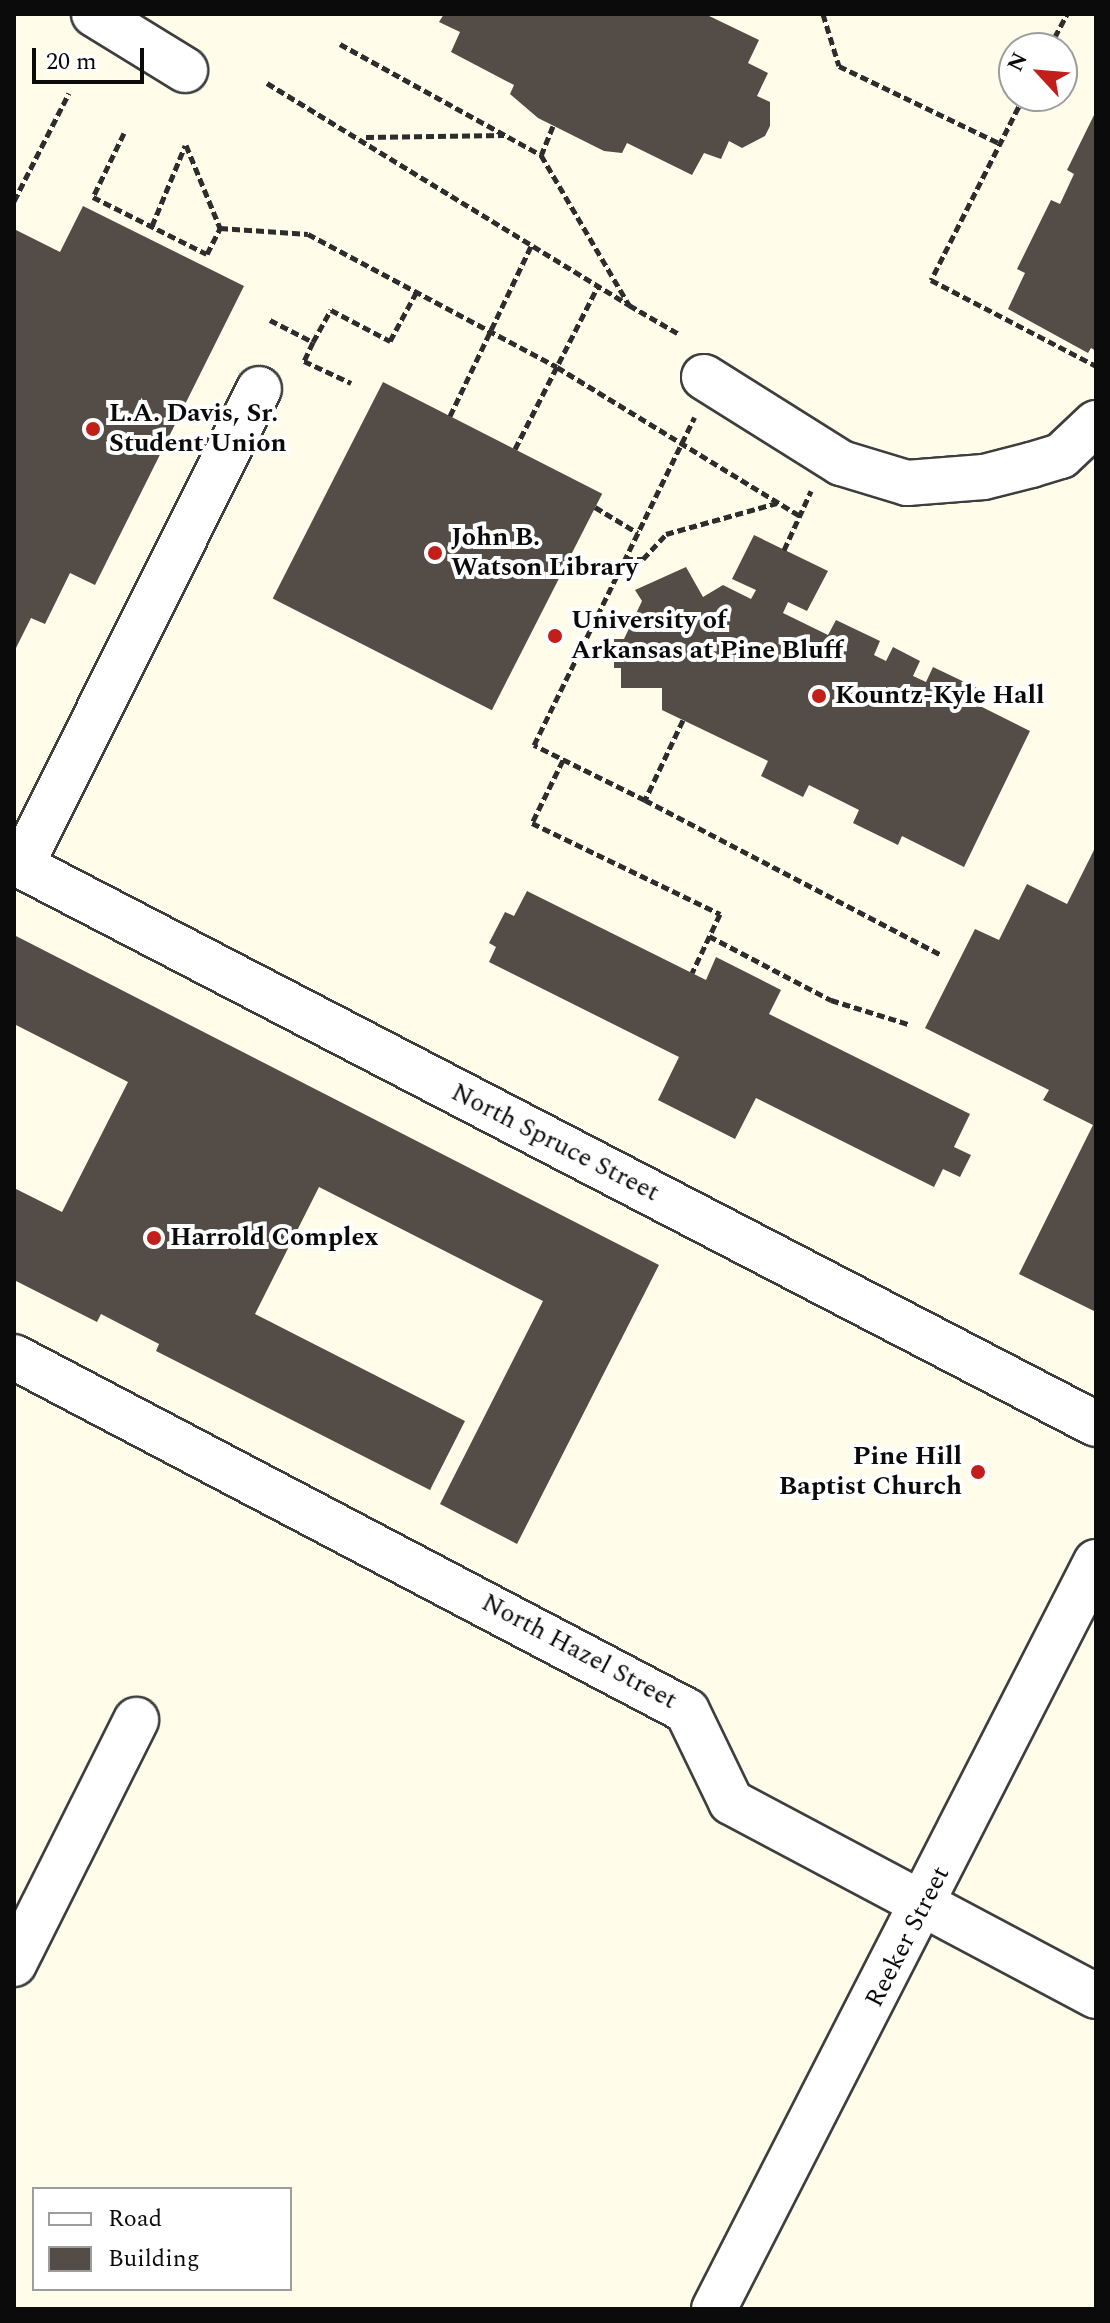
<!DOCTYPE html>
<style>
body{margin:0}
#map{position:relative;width:1110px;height:2323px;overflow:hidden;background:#fffce9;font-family:Spectral,serif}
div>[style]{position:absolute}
.building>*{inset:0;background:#544d47;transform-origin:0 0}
.path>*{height:5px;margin-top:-2.5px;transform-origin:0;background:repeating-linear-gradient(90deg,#2d2d2d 0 8px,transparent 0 12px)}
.roads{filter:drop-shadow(2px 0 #3e3e3e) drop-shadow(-2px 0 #3e3e3e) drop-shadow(0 2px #3e3e3e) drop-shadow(0 -2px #3e3e3e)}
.minor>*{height:44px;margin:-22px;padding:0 22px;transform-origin:22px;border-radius:22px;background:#fff}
.dots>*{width:22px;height:22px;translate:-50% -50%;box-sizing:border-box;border:4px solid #fff;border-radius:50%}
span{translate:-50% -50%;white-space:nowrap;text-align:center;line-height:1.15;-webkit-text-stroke:8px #fff;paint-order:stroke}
.poi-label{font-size:26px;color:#0b0b0b;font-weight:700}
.left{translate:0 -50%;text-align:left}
.right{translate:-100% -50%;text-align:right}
.street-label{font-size:26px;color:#0b0b0b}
.frame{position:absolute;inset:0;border:16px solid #0b0b0b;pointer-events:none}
.legend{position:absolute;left:32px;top:2187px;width:260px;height:104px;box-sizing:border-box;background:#fff;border:2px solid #9d9d9d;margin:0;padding:10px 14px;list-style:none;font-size:24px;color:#0b0b0b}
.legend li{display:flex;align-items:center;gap:16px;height:40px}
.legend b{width:40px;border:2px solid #9d9d9d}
.north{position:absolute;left:998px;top:32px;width:80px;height:80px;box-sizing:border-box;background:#fff;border:2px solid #9d9d9d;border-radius:50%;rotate:296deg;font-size:22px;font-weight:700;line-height:32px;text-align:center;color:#0b0b0b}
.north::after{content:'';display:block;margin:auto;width:28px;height:36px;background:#c31f1a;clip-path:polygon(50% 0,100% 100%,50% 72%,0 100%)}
.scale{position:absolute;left:32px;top:48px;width:112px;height:36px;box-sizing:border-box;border:4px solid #0b0b0b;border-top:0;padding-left:10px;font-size:24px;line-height:28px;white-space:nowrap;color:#0b0b0b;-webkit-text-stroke:6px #fff;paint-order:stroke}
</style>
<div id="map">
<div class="building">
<div style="clip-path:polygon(444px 14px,705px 14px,759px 40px,748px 63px,768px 73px,757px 96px,770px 102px,770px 126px,765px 136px,742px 148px,729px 141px,721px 159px,704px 153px,692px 175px,627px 143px,622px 153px,604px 151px,538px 118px,510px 94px,514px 85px,451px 52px,460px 32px,439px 22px)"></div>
<div style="clip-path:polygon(1096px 111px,1096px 351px,1091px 348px,1088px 353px,1008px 309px,1025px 273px,1017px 269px,1051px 200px,1060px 204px,1074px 174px,1067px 170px)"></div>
<div style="clip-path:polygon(83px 206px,244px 286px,95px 585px,70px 573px,45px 624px,31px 618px,14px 652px,14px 229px,60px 252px)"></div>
<div style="left:383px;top:382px;width:246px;height:243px;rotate:27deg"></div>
<div style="clip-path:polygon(754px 535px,828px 571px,807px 611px,788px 602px,783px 613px,828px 635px,836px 620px,880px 641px,874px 655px,886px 661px,893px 647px,920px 661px,913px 676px,926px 682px,933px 667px,979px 689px,972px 702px,1030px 731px,964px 867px,902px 836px,898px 845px,853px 823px,859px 810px,809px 785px,803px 797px,761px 776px,768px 761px,662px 710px,662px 688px,621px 688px,621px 668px,614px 668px,614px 639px,624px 639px,642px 601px,635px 590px,686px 567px,703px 597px,723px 585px,751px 599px,756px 590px,732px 579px)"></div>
<div style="clip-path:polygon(1096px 846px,1096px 1312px,1019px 1274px,1093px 1125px,1043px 1100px,1049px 1090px,925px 1028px,975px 929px,999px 940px,1027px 884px,1067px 904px)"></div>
<div style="clip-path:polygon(527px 891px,706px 980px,716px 957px,781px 990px,769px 1014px,970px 1114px,954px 1147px,971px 1155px,960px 1177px,943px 1169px,934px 1187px,756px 1098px,735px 1139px,658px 1100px,679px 1057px,489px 962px,496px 947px,489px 943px,505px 912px,514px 916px)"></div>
<div style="clip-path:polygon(14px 935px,659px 1265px,517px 1544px,440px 1504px,543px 1301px,319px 1187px,255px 1314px,465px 1421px,430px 1490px,156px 1351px,159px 1344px,101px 1314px,97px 1322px,14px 1280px,14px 1188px,62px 1212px,128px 1082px,14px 1024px)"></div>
</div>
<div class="path">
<div style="left:823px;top:14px;width:54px;rotate:72.9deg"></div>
<div style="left:839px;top:66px;width:178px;rotate:25.7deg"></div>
<div style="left:340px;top:44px;width:230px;rotate:28.9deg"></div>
<div style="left:1049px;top:48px;width:38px;rotate:-62deg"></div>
<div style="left:267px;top:83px;width:425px;rotate:31.5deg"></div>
<div style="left:1024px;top:96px;width:206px;rotate:116.8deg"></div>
<div style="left:931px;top:280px;width:186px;rotate:27.5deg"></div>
<div style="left:553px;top:126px;width:31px;rotate:112deg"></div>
<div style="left:541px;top:155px;width:174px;rotate:59.6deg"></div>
<div style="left:629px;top:305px;width:58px;rotate:30.1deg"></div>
<div style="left:124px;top:133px;width:71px;rotate:115.8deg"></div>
<div style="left:93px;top:197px;width:127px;rotate:26.6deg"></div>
<div style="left:207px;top:254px;width:29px;rotate:-63deg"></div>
<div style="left:366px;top:137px;width:138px;rotate:-0.8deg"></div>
<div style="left:186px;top:145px;width:90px;rotate:67.7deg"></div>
<div style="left:220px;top:228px;width:88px;rotate:3.9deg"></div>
<div style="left:308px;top:234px;width:282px;rotate:28.1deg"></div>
<div style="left:557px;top:367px;width:285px;rotate:31.5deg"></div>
<div style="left:14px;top:201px;width:121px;rotate:-63deg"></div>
<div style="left:152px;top:226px;width:87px;rotate:-67.6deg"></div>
<div style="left:270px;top:320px;width:48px;rotate:27.1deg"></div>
<div style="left:313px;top:342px;width:37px;rotate:-61deg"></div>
<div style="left:331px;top:310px;width:67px;rotate:27.7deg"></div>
<div style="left:390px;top:341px;width:55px;rotate:-61.6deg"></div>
<div style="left:313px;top:342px;width:21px;rotate:115deg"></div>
<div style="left:304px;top:361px;width:52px;rotate:25.1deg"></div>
<div style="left:450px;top:416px;width:191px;rotate:-64.5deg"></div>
<div style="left:515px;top:449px;width:183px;rotate:-63deg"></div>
<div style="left:595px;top:507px;width:50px;rotate:31.2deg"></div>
<div style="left:784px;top:550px;width:65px;rotate:-65.4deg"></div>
<div style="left:625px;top:559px;width:18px"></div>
<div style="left:643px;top:559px;width:34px;rotate:-47deg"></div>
<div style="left:666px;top:534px;width:115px;rotate:-15.6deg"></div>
<div style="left:683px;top:720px;width:89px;rotate:115.4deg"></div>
<div style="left:645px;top:800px;width:335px;rotate:27.6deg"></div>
<div style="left:563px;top:760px;width:70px;rotate:116.2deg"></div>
<div style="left:532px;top:823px;width:209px;rotate:25.8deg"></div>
<div style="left:720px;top:914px;width:65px;rotate:115.4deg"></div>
<div style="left:645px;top:800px;width:124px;rotate:-153.6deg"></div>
<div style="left:534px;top:745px;width:365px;rotate:-63.9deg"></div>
<div style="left:709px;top:936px;width:138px;rotate:27.7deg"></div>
<div style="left:831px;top:1000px;width:81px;rotate:17.3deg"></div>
</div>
<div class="roads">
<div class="minor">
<div style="left:94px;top:14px;width:107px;rotate:31.6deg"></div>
<div style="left:704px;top:377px;width:162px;rotate:32.1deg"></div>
<div style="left:841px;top:463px;width:69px;rotate:16.9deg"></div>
<div style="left:907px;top:483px;width:77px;rotate:-4.5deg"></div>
<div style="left:984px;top:477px;width:49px;rotate:-14.3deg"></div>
<div style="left:1031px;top:465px;width:31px;rotate:-17deg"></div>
<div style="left:1061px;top:456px;width:48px;rotate:-43.3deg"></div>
<div style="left:14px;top:862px;width:1219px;rotate:27.45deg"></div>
<div style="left:21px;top:866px;width:533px;rotate:-63.48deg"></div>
<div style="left:14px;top:1357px;width:760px;rotate:27.74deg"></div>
<div style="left:687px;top:1711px;width:101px;rotate:64.2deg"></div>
<div style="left:731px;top:1802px;width:413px;rotate:28deg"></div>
<div style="left:14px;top:1964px;width:273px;rotate:-63.4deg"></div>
<div style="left:714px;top:2309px;width:839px;rotate:-62.92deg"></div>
</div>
</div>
<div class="dots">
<div style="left:93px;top:429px;background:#c31f1a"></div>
<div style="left:435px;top:553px;background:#c31f1a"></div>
<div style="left:555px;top:636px;background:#c31f1a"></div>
<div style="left:819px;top:696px;background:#c31f1a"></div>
<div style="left:154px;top:1238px;background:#c31f1a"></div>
<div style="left:978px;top:1472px;background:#c31f1a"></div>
</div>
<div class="poi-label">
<span class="left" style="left:109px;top:429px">L.A. Davis, Sr.<br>Student Union</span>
<span class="left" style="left:451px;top:553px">John B.<br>Watson Library</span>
<span class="left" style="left:571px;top:636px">University of<br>Arkansas at Pine Bluff</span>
<span class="left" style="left:835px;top:696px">Kountz-Kyle Hall</span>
<span class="left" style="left:170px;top:1238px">Harrold Complex</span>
<span class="right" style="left:962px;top:1472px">Pine Hill<br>Baptist Church</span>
</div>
<div class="street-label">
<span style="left:555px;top:1143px;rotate:27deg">North Spruce Street</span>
<span style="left:579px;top:1652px;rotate:28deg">North Hazel Street</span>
<span style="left:908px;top:1937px;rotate:-63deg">Reeker Street</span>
</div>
<div class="frame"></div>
<ul class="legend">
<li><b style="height:10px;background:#fff"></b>Road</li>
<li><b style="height:22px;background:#544d47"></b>Building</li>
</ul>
<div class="north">N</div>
<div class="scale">20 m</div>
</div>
